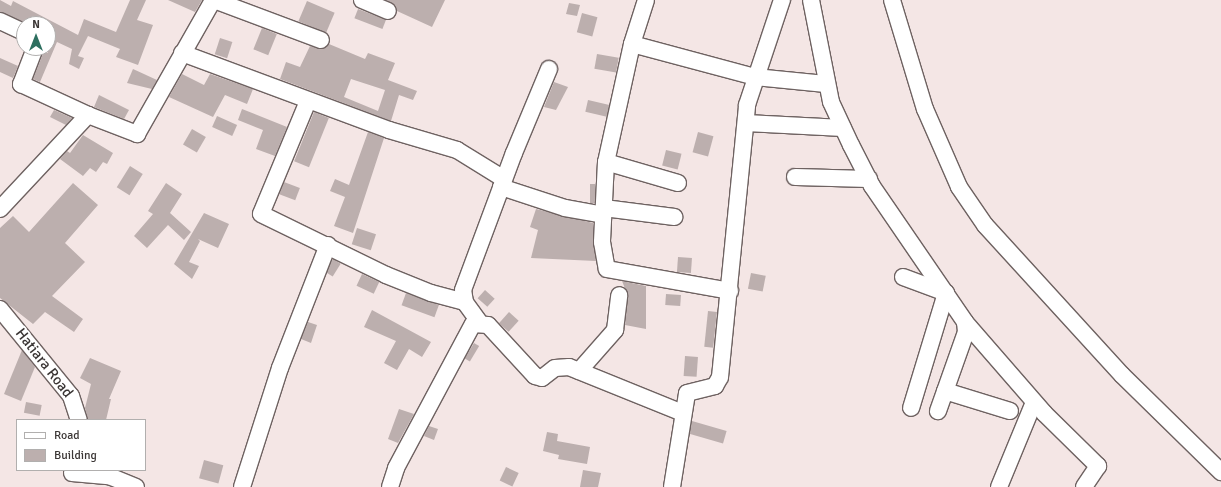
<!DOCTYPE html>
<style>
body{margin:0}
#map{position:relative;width:1221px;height:487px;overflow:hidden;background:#f4e6e5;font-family:Signika,sans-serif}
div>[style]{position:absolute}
.building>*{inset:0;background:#bcafae;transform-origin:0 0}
.roads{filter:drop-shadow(1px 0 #6e6261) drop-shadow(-1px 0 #6e6261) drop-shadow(0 1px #6e6261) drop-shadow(0 -1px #6e6261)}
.minor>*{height:16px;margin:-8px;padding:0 8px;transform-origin:8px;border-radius:8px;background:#fff}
span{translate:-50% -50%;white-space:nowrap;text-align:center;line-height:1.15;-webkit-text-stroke:3.5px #fff;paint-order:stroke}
.street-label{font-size:15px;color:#3b3635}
.legend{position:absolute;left:16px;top:419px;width:130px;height:52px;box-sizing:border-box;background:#fff;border:1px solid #b1afae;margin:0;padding:5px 7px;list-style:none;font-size:12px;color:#3b3635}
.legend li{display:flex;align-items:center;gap:8px;height:20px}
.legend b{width:20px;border:1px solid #b1afae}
.north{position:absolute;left:16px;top:16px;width:40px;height:40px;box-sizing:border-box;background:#fff;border:1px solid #b1afae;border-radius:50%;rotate:0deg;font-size:11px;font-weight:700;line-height:16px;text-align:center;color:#3b3635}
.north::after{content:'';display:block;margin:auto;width:14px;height:18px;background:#2d6f5f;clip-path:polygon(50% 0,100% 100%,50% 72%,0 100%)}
</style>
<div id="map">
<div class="building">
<div style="clip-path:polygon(0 0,11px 6px,13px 1px,78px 35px,84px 19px,116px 32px,130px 0,146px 0,137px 20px,153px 25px,138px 65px,116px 57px,120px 49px,88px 36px,78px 56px,84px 58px,79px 69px,69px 64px,72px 49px,57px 42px,40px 82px,33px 79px,44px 51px,48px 53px,48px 24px,29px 24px,0 12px)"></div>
<div style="clip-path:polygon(168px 0,202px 0,195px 12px)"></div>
<div style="clip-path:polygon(386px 0,445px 0,432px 27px,397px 11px,395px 5px)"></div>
<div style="left:307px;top:1px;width:30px;height:22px;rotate:23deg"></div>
<div style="clip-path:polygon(569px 3px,580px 5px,577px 16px,566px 14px)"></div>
<div style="left:358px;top:9px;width:30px;height:10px;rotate:21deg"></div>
<div style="left:582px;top:13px;width:16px;height:20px;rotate:15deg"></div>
<div style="left:262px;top:28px;width:16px;height:23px;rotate:22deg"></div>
<div style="left:220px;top:38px;width:13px;height:17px;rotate:18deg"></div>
<div style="clip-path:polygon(evenodd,329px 44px,365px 59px,368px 53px,395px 63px,388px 80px,417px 91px,413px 100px,399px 95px,391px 121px,280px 79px,286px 62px,300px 67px,310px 46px,322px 49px,329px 44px,351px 79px,385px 90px,378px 111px,344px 97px,351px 79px)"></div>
<div style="left:597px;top:54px;width:22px;height:15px;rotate:10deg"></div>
<div style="clip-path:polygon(0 58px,18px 66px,13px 78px,0 72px)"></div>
<div style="clip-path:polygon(133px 69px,157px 80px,152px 89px,127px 83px)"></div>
<div style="clip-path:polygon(182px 74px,204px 85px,210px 74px,253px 89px,247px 104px,225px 95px,213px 117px,169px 97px)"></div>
<div style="clip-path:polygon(554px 82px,568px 87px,556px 110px,544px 107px)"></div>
<div style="clip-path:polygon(99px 95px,129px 110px,124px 119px,94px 107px)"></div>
<div style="left:588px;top:100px;width:22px;height:12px;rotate:13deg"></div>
<div style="clip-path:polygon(242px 109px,287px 127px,275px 156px,256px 149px,263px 130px,238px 120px)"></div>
<div style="clip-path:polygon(54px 110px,72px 118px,66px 125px,50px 117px)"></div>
<div style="left:314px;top:112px;width:16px;height:53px;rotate:22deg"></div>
<div style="left:217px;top:116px;width:22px;height:12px;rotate:24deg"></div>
<div style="left:192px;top:129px;width:16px;height:18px;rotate:30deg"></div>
<div style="clip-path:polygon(368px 132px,384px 138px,353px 233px,334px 226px,345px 197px,330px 191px,335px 179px,349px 185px)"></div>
<div style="left:698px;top:132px;width:16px;height:21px;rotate:15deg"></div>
<div style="clip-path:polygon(83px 135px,113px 153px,107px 164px,103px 162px,96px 172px,90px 168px,83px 176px,60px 159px,67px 151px,70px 153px)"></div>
<div style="left:666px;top:150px;width:16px;height:16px;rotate:14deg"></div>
<div style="left:130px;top:166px;width:15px;height:25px;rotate:32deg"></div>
<div style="left:284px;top:182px;width:17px;height:13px;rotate:21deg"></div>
<div style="clip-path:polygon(73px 183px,98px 205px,65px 243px,85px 262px,52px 296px,83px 319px,74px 332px,45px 312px,33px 324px,0 298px,0 228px,13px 216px,29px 232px)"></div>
<div style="clip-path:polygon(166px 183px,182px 194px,170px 213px,191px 232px,184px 240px,168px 225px,147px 248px,134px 236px,153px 214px,148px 211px)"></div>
<div style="left:590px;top:184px;width:5px;height:19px"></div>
<div style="clip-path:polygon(536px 209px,593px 223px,596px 261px,531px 258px,538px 230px,530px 227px)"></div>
<div style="clip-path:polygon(204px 213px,229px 224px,218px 248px,198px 239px,200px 241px,189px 262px,199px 266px,192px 279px,174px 264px)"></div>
<div style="left:357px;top:228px;width:20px;height:17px;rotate:18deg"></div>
<div style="left:678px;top:257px;width:14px;height:15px;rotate:4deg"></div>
<div style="left:333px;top:259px;width:9px;height:15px;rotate:32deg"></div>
<div style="left:751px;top:273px;width:15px;height:16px;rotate:11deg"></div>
<div style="left:362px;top:274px;width:19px;height:13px;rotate:25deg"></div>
<div style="clip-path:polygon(622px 281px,646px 286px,646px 329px,625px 325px,628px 296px)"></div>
<div style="left:485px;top:290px;width:13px;height:11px;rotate:42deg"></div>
<div style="left:406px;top:293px;width:35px;height:13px;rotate:20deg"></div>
<div style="left:666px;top:294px;width:15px;height:11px;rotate:4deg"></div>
<div style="clip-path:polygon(372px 310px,431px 342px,422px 357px,409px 349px,397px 370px,384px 363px,396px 341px,364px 327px)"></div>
<div style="left:708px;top:311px;width:9px;height:36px;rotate:6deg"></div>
<div style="left:509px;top:312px;width:13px;height:15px;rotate:42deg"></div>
<div style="clip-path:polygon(308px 322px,317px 325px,311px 343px,301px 339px)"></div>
<div style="left:474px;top:343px;width:6px;height:18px;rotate:31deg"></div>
<div style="clip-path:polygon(22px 350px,35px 367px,21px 401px,4px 394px)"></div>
<div style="left:685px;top:356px;width:13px;height:20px;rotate:4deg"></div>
<div style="clip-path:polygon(90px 358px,121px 371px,109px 399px,111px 399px,106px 420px,88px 420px,85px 408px,91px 384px,80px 378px)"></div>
<div style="left:26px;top:402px;width:16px;height:11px;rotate:11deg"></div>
<div style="clip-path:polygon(399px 409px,414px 414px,398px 443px,388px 439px)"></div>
<div style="left:692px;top:421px;width:36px;height:13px;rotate:16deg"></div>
<div style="clip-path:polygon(429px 426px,438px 429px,434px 440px,424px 436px)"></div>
<div style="clip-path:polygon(547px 432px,558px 434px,557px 441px,590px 447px,587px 464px,558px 459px,559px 455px,543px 451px)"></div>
<div style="left:204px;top:460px;width:20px;height:19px;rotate:15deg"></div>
<div style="left:506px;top:467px;width:14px;height:15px;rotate:25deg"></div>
<div style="clip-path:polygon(583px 470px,601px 473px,598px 487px,580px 487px)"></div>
</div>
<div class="roads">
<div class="minor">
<div style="left:214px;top:0;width:114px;rotate:20.5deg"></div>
<div style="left:362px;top:0;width:28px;rotate:23deg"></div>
<div style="left:646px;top:0;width:46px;rotate:107.7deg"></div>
<div style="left:632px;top:44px;width:121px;rotate:102.4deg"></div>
<div style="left:606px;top:162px;width:80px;rotate:92.9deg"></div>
<div style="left:602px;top:242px;width:27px;rotate:80deg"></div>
<div style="left:607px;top:269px;width:125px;rotate:10.1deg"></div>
<div style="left:811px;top:0;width:104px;rotate:78.9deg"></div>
<div style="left:831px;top:102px;width:47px;rotate:65.1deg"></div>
<div style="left:851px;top:145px;width:46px;rotate:62.9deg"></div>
<div style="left:872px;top:186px;width:165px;rotate:55.6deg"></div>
<div style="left:965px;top:322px;width:10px;rotate:84deg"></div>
<div style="left:966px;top:332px;width:84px;rotate:109.5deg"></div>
<div style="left:892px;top:0;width:114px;rotate:73.2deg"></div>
<div style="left:925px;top:109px;width:85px;rotate:66.4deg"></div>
<div style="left:959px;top:187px;width:46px;rotate:55.6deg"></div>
<div style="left:985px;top:225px;width:203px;rotate:47.6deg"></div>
<div style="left:1122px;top:375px;width:139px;rotate:44.4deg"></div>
<div style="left:0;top:21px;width:26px;rotate:25deg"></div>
<div style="left:632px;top:44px;width:127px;rotate:15deg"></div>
<div style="left:755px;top:77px;width:71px;rotate:5.6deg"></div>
<div style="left:35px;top:48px;width:39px;rotate:111deg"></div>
<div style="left:21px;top:84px;width:74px;rotate:24.8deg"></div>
<div style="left:182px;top:53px;width:221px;rotate:20.4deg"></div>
<div style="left:389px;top:130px;width:71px;rotate:16.4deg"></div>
<div style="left:457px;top:150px;width:55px;rotate:31.7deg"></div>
<div style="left:308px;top:101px;width:122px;rotate:112.6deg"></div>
<div style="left:261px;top:214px;width:139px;rotate:26deg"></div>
<div style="left:386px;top:275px;width:48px;rotate:21.8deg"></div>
<div style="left:431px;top:293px;width:35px;rotate:15deg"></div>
<div style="left:746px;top:123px;width:97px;rotate:3deg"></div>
<div style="left:606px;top:162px;width:75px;rotate:16.3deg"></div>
<div style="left:795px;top:177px;width:74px;rotate:1.5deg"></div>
<div style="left:501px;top:187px;width:67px;rotate:18.2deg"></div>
<div style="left:565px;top:208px;width:39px;rotate:10deg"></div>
<div style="left:604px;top:208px;width:71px;rotate:7.3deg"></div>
<div style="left:0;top:209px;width:129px;rotate:-46.9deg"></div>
<div style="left:88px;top:115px;width:53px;rotate:21.2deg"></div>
<div style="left:137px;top:134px;width:154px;rotate:-60.4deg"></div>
<div style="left:903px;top:277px;width:46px;rotate:20.4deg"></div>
<div style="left:946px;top:293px;width:120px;rotate:106.9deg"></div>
<div style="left:0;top:309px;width:112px;rotate:50.8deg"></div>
<div style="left:71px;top:396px;width:25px;rotate:72deg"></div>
<div style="left:965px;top:322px;width:121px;rotate:49deg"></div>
<div style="left:1044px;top:413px;width:76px;rotate:44.5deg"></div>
<div style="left:1098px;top:466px;width:25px;rotate:124deg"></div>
<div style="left:480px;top:323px;width:26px;rotate:-126deg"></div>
<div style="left:465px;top:302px;width:12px;rotate:-99deg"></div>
<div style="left:463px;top:290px;width:146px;rotate:-69.6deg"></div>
<div style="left:514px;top:153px;width:91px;rotate:-67.4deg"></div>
<div style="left:579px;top:371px;width:55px;rotate:-48.7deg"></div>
<div style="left:615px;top:330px;width:35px;rotate:-83deg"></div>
<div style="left:945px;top:391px;width:68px;rotate:17.1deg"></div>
<div style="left:72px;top:473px;width:37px;rotate:5deg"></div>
<div style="left:109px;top:476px;width:29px;rotate:22deg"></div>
<div style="left:242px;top:487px;width:125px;rotate:-72.3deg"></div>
<div style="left:280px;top:368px;width:132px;rotate:-68.7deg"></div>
<div style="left:390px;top:487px;width:20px;rotate:-72deg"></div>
<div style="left:396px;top:468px;width:163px;rotate:-61.9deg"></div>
<div style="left:473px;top:324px;width:15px;rotate:4deg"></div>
<div style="left:488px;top:325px;width:69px;rotate:47.3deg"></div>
<div style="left:535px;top:376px;width:7px;rotate:16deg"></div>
<div style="left:542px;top:378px;width:16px;rotate:-38deg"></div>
<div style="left:555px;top:368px;width:14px;rotate:-4deg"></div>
<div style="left:569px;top:367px;width:123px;rotate:22deg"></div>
<div style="left:672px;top:487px;width:95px;rotate:-80.9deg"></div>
<div style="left:687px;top:393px;width:29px;rotate:-14deg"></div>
<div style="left:715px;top:386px;width:10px;rotate:-61deg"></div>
<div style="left:720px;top:377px;width:273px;rotate:-84.3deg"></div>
<div style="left:747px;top:105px;width:111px;rotate:-71.6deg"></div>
<div style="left:999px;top:487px;width:92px;rotate:-67.6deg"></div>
</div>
</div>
<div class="street-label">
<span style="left:44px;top:363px;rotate:52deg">Hatiara Road</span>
</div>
<ul class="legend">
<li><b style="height:5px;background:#fff"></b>Road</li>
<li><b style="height:11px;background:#bcafae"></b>Building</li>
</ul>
<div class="north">N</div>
</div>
